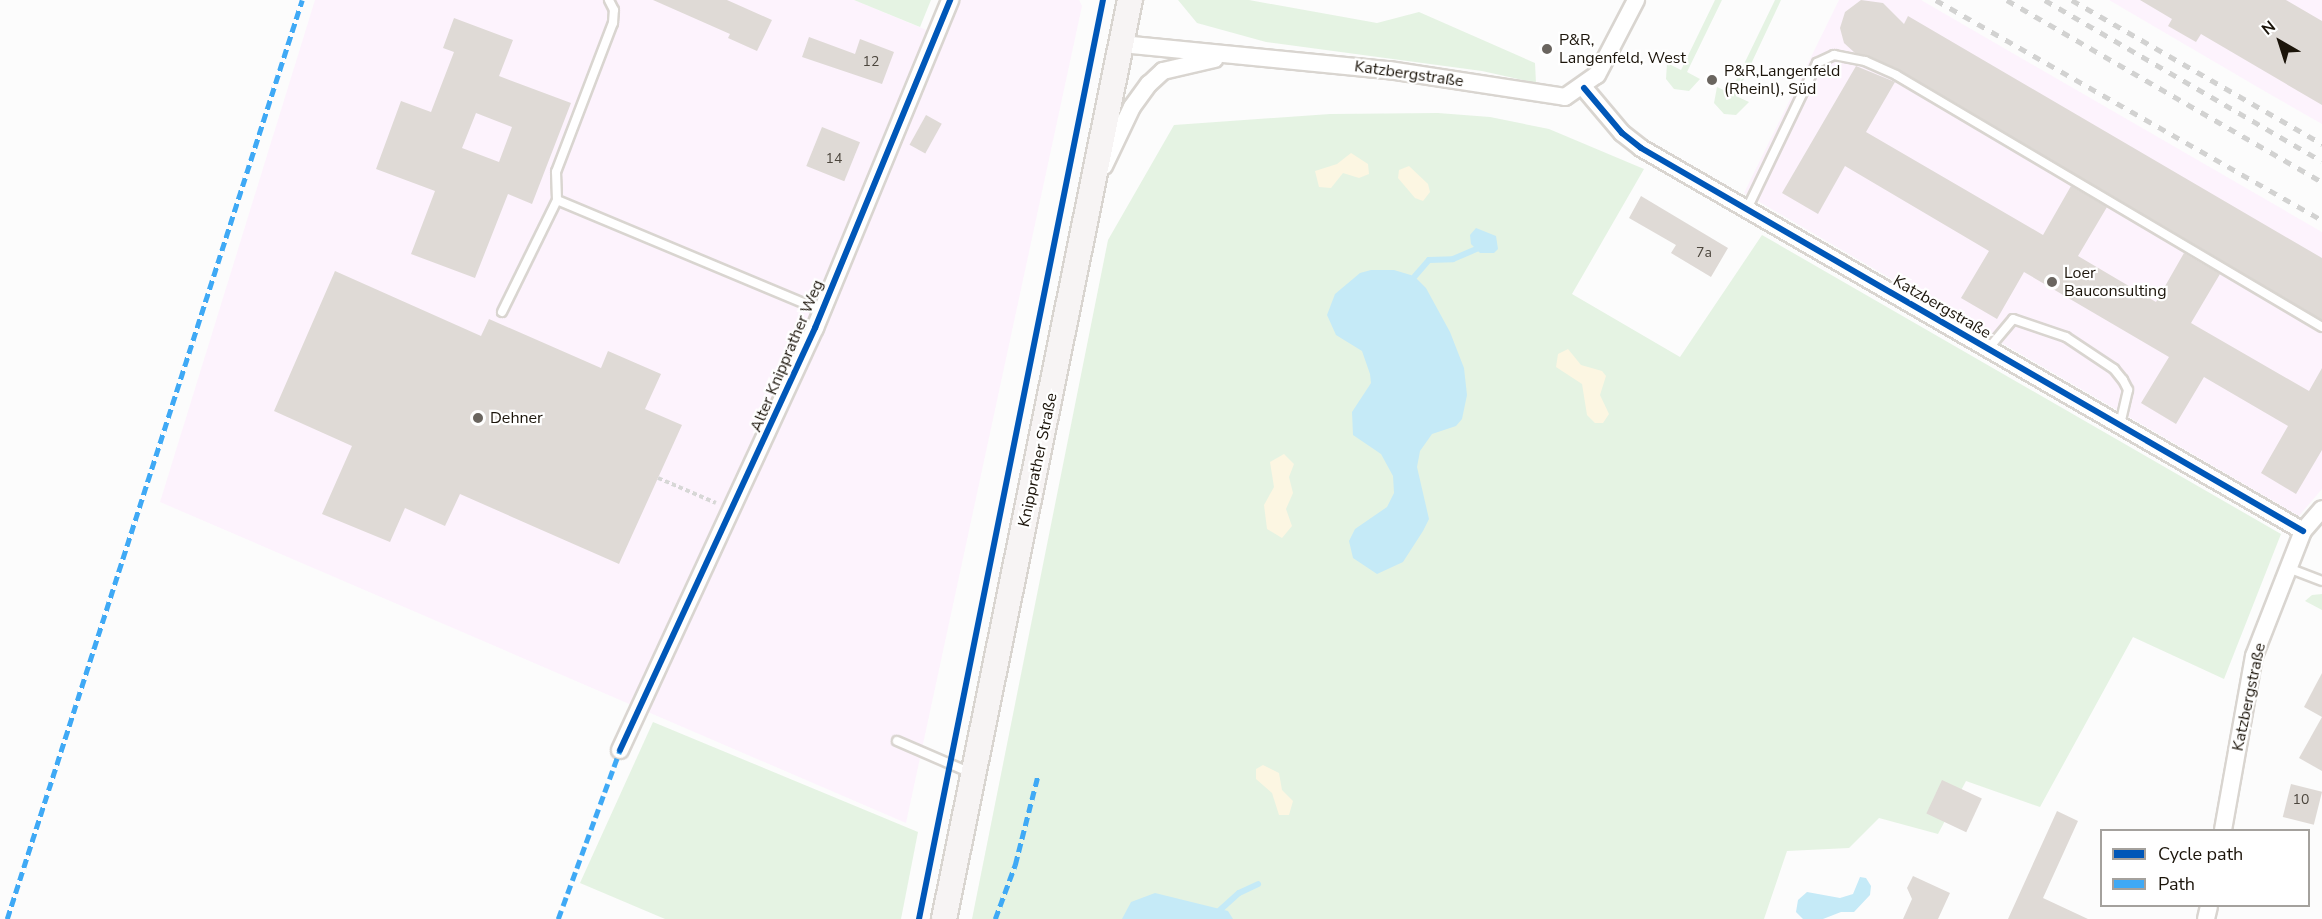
<!DOCTYPE html>
<meta charset="utf-8">
<style>
body{margin:0}
#map{position:relative;width:2322px;height:919px;overflow:hidden;background:#fcfcfc;font-family:"Nunito Sans",sans-serif}
div>[style]{position:absolute}
.commercial>*{inset:0;background:#fdf3fd}
.green>*{inset:0;background:#e5f3e3}
.sand>*{inset:0;background:#fcf6e2}
.water>*{inset:0;background:#c5eaf7}
.stream>*{height:6px;margin:-3px;padding:0 3px;transform-origin:3px;border-radius:3px;background:#c5eaf7}
.building>*{inset:0;background:#dfdad6;transform-origin:0 0}
.path>*{height:4px;margin-top:-2px;transform-origin:0;background:repeating-linear-gradient(90deg,#d7d7d6 0 4.5px,transparent 0 7.5px)}
.roads{filter:drop-shadow(2px 0 #d9d5d0) drop-shadow(-2px 0 #d9d5d0) drop-shadow(0 2px #d9d5d0) drop-shadow(0 -2px #d9d5d0)}
.service>*{height:8px;margin:-4px;padding:0 4px;transform-origin:4px;border-radius:4px;background:#fff}
.minor>*{height:16px;margin:-8px;padding:0 8px;transform-origin:8px;border-radius:8px;background:#fff}
.secondary>*{height:24px;margin:-12px;padding:0 12px;transform-origin:12px;border-radius:12px;background:#f7f4f4}
.rail>*{height:4.5px;margin-top:-2.25px;transform-origin:0;background:repeating-linear-gradient(90deg,#d2d2d1 0 8px,transparent 0 16px)}
.quiet>*{height:4.5px;margin-top:-2.25px;transform-origin:0;background:repeating-linear-gradient(90deg,#3fa9f5 0 9px,transparent 0 13.5px)}
.cycleway>*{height:6px;margin:-3px;padding:0 3px;transform-origin:3px;border-radius:3px;background:#0057b8}
.dots>*{width:16px;height:16px;translate:-50% -50%;box-sizing:border-box;border:3px solid #fff;border-radius:50%}
span{translate:-50% -50%;white-space:nowrap;text-align:center;line-height:1.15;-webkit-text-stroke:4.5px #fff;paint-order:stroke}
.number-label{font-size:14px;color:#4c463d}
.number-label span{-webkit-text-stroke-width:0}
.poi-label{font-size:16px;color:#1b140a}
.left{translate:0 -50%;text-align:left}
.street-label{font-size:16px;color:#1b140a}
.legend{position:absolute;left:2100px;top:829px;width:210px;height:78px;box-sizing:border-box;background:#fff;border:2px solid #a4a19d;margin:0;padding:8px 10px;list-style:none;font-size:18px;color:#1b140a}
.legend li{display:flex;align-items:center;gap:12px;height:30px}
.legend b{width:30px;border:2px solid #a4a19d}
.north{position:absolute;left:2250px;top:12px;width:60px;height:60px;-webkit-text-stroke:4px #fff;paint-order:stroke;rotate:321deg;font-size:16px;font-weight:700;line-height:24px;text-align:center;color:#1b140a}
.north::after{content:'';display:block;margin:auto;width:21px;height:27px;background:#1b140a;clip-path:polygon(50% 0,100% 100%,50% 72%,0 100%)}
</style>
<div id="map">
<div class="commercial">
<div style="clip-path:polygon(315px 0,854px 0,936px 34px,949px 0,1079px 0,1082px 6px,906px 823px,160px 502px)"></div>
<div style="clip-path:polygon(1839px 0,1921px 0,2322px 232px,2322px 489px,2299px 516px,1744px 193px)"></div>
<div style="clip-path:polygon(2109px 0,2322px 0,2322px 124px,2266px 92px)"></div>
</div>
<div class="green">
<div style="clip-path:polygon(854px 0,931px 0,920px 27px)"></div>
<div style="clip-path:polygon(1178px 0,1249px 0,1377px 23px,1419px 12px,1535px 63px,1536px 83px,1482px 71px,1266px 42px,1197px 23px)"></div>
<div style="clip-path:polygon(1715px 0,1722px 0,1687px 72px,1700px 79px,1689px 91px,1674px 89px,1666px 79px,1667px 63px,1681px 70px)"></div>
<div style="clip-path:polygon(1775px 0,1781px 0,1736px 96px,1749px 102px,1736px 115px,1724px 114px,1714px 103px,1717px 87px,1730px 93px)"></div>
<div style="clip-path:polygon(1438px 113px,1490px 117px,1549px 129px,1644px 169px,1572px 294px,1680px 357px,1762px 235px,2281px 534px,2224px 679px,2133px 637px,2040px 807px,1966px 781px,1938px 834px,1879px 818px,1849px 848px,1787px 851px,1764px 919px,972px 919px,1108px 240px,1174px 125px,1330px 114px)"></div>
<div style="clip-path:polygon(2322px 594px,2322px 610px,2305px 601px,2312px 595px)"></div>
<div style="clip-path:polygon(653px 722px,918px 832px,901px 919px,665px 919px,580px 883px)"></div>
</div>
<div class="sand">
<div style="clip-path:polygon(1351px 153px,1368px 164px,1369px 174px,1359px 178px,1343px 173px,1331px 188px,1319px 187px,1315px 171px,1337px 164px)"></div>
<div style="clip-path:polygon(1409px 166px,1428px 184px,1430px 192px,1423px 201px,1415px 198px,1398px 178px,1399px 170px)"></div>
<div style="clip-path:polygon(1568px 349px,1581px 365px,1602px 371px,1606px 376px,1600px 395px,1609px 414px,1603px 423px,1595px 423px,1587px 415px,1582px 384px,1556px 367px,1558px 354px)"></div>
<div style="clip-path:polygon(1284px 454px,1294px 464px,1289px 477px,1293px 493px,1286px 509px,1292px 526px,1282px 538px,1267px 529px,1264px 505px,1274px 487px,1270px 462px)"></div>
<div style="clip-path:polygon(1263px 765px,1279px 773px,1282px 790px,1293px 801px,1289px 815px,1279px 815px,1272px 793px,1256px 779px,1256px 769px)"></div>
</div>
<div class="water">
<div style="clip-path:polygon(1476px 228px,1496px 236px,1498px 249px,1494px 253px,1480px 253px,1471px 244px,1470px 235px)"></div>
<div style="clip-path:polygon(1371px 270px,1394px 270px,1414px 276px,1426px 288px,1450px 332px,1464px 368px,1467px 395px,1462px 419px,1456px 426px,1432px 434px,1420px 451px,1417px 467px,1429px 519px,1423px 531px,1403px 562px,1377px 574px,1353px 558px,1349px 541px,1355px 529px,1387px 507px,1394px 493px,1393px 476px,1381px 454px,1353px 435px,1352px 412px,1371px 383px,1370px 374px,1362px 351px,1336px 335px,1327px 315px,1335px 294px,1360px 273px)"></div>
<div style="clip-path:polygon(1860px 877px,1866px 878px,1871px 886px,1870px 895px,1854px 912px,1841px 912px,1823px 919px,1803px 919px,1796px 912px,1798px 900px,1807px 892px,1840px 898px,1853px 894px)"></div>
<div style="clip-path:polygon(1155px 893px,1228px 911px,1233px 919px,1122px 919px,1131px 902px)"></div>
</div>
<div class="stream">
<div style="left:1415px;top:276px;width:21px;rotate:-49deg"></div>
<div style="left:1429px;top:260px;width:24px;rotate:-2deg"></div>
<div style="left:1453px;top:259px;width:26px;rotate:-23deg"></div>
<div style="left:1220px;top:910px;width:25px;rotate:-42deg"></div>
<div style="left:1239px;top:893px;width:21px;rotate:-25deg"></div>
</div>
<div class="building">
<div style="clip-path:polygon(653px 0,727px 0,772px 20px,757px 51px,728px 38px,730px 34px)"></div>
<div style="clip-path:polygon(1861px 0,1883px 3px,1904px 24px,1908px 16px,2322px 258px,2322px 320px,1899px 70px,1855px 53px,1844px 43px,1840px 28px,1845px 12px)"></div>
<div style="clip-path:polygon(2140px 0,2286px 0,2322px 21px,2322px 105px,2201px 34px,2196px 42px,2168px 26px,2172px 19px)"></div>
<div style="clip-path:polygon(evenodd,454px 18px,513px 40px,499px 76px,571px 103px,532px 204px,508px 194px,475px 278px,411px 254px,435px 191px,376px 169px,401px 101px,431px 112px,454px 52px,443px 48px,454px 18px,476px 113px,512px 127px,499px 162px,462px 148px,476px 113px)"></div>
<div style="clip-path:polygon(809px 37px,855px 54px,860px 39px,894px 52px,882px 84px,802px 57px)"></div>
<div style="clip-path:polygon(1856px 66px,1895px 82px,1866px 132px,2043px 235px,2071px 186px,2107px 207px,2078px 256px,2156px 302px,2184px 253px,2220px 274px,2191px 323px,2309px 391px,2322px 368px,2322px 450px,2296px 494px,2261px 473px,2288px 426px,2204px 377px,2176px 424px,2141px 403px,2169px 357px,2024px 272px,1997px 319px,1961px 298px,1989px 251px,1845px 166px,1818px 214px,1782px 193px)"></div>
<div style="left:926px;top:115px;width:18px;height:34px;rotate:29deg"></div>
<div style="left:822px;top:127px;width:41px;height:42px;rotate:22deg"></div>
<div style="clip-path:polygon(1641px 196px,1728px 248px,1711px 277px,1671px 253px,1676px 245px,1629px 218px)"></div>
<div style="clip-path:polygon(335px 271px,481px 336px,489px 319px,601px 368px,608px 351px,661px 374px,645px 409px,682px 425px,619px 564px,460px 494px,445px 526px,405px 508px,390px 542px,322px 514px,352px 446px,274px 411px)"></div>
<div style="clip-path:polygon(2322px 673px,2322px 717px,2304px 707px)"></div>
<div style="clip-path:polygon(2322px 717px,2322px 771px,2299px 758px)"></div>
<div style="left:1942px;top:780px;width:44px;height:37px;rotate:25deg"></div>
<div style="left:2291px;top:784px;width:32px;height:34px;rotate:14deg"></div>
<div style="clip-path:polygon(2057px 811px,2078px 821px,2043px 898px,2088px 919px,2008px 919px)"></div>
<div style="clip-path:polygon(1913px 876px,1950px 893px,1938px 919px,1903px 919px,1912px 899px,1907px 888px)"></div>
</div>
<div class="path">
<div style="left:658px;top:478px;width:63px;rotate:23.3deg"></div>
</div>
<div class="roads">
<div class="service">
<div style="left:557px;top:200px;width:28px;rotate:-92deg"></div>
<div style="left:556px;top:172px;width:160px;rotate:-69.1deg"></div>
<div style="left:613px;top:23px;width:13px;rotate:-86deg"></div>
<div style="left:614px;top:10px;width:11px;rotate:-117deg"></div>
<div style="left:1747px;top:209px;width:162px;rotate:-64.4deg"></div>
<div style="left:1817px;top:63px;width:19px;rotate:-25deg"></div>
<div style="left:1834px;top:55px;width:32px;rotate:11deg"></div>
<div style="left:1865px;top:61px;width:34px;rotate:24deg"></div>
<div style="left:1896px;top:75px;width:495px;rotate:30.6deg"></div>
<div style="left:502px;top:312px;width:125px;rotate:-63.8deg"></div>
<div style="left:557px;top:200px;width:287px;rotate:22.7deg"></div>
<div style="left:1988px;top:349px;width:39px;rotate:-50deg"></div>
<div style="left:2013px;top:319px;width:56px;rotate:18.8deg"></div>
<div style="left:2066px;top:337px;width:58px;rotate:33.7deg"></div>
<div style="left:2114px;top:369px;width:14px;rotate:51deg"></div>
<div style="left:2123px;top:380px;width:11px;rotate:63deg"></div>
<div style="left:2128px;top:390px;width:36px;rotate:103deg"></div>
<div style="left:2288px;top:568px;width:36px;rotate:21deg"></div>
<div style="left:897px;top:741px;width:81px;rotate:23.4deg"></div>
</div>
<div class="minor">
<div style="left:1122px;top:44px;width:268px;rotate:5.6deg"></div>
<div style="left:1389px;top:70px;width:178px;rotate:8.7deg"></div>
<div style="left:1565px;top:97px;width:39px;rotate:-35deg"></div>
<div style="left:1597px;top:75px;width:85px;rotate:-62.5deg"></div>
<div style="left:1584px;top:88px;width:59px;rotate:49.8deg"></div>
<div style="left:1622px;top:133px;width:24px;rotate:38deg"></div>
<div style="left:1641px;top:148px;width:765px;rotate:30.05deg"></div>
<div style="left:1104px;top:166px;width:65px;rotate:-64.6deg"></div>
<div style="left:1132px;top:107px;width:29px;rotate:-54deg"></div>
<div style="left:1149px;top:84px;width:19px;rotate:-43deg"></div>
<div style="left:1163px;top:71px;width:53px;rotate:-13deg"></div>
<div style="left:620px;top:750px;width:465px;rotate:-65.2deg"></div>
<div style="left:815px;top:328px;width:355px;rotate:-67.6deg"></div>
<div style="left:2223px;top:830px;width:177px;rotate:-79.9deg"></div>
<div style="left:2254px;top:656px;width:134px;rotate:-68.6deg"></div>
<div style="left:2303px;top:531px;width:29px;rotate:-49deg"></div>
<div style="left:2206px;top:919px;width:13px;rotate:-77deg"></div>
</div>
<div class="secondary">
<div style="left:944px;top:919px;width:938px;rotate:-78.56deg"></div>
</div>
</div>
<div class="rail">
<div style="left:1936px;top:0;width:444px;rotate:29.7deg"></div>
<div style="left:2007px;top:0;width:364px;rotate:30deg"></div>
<div style="left:2045px;top:0;width:320px;rotate:30.2deg"></div>
<div style="left:2072px;top:0;width:289px;rotate:29.9deg"></div>
</div>
<div class="quiet">
<div style="left:7px;top:919px;width:965px;rotate:-72.2deg"></div>
<div style="left:558px;top:919px;width:180px;rotate:-69.9deg"></div>
<div style="left:995px;top:919px;width:58px;rotate:-69.7deg"></div>
<div style="left:1015px;top:865px;width:93px;rotate:-75.7deg"></div>
</div>
<div class="cycleway">
<div style="left:1584px;top:88px;width:59px;rotate:49.8deg"></div>
<div style="left:1622px;top:133px;width:24px;rotate:38deg"></div>
<div style="left:1641px;top:148px;width:765px;rotate:30.05deg"></div>
<div style="left:620px;top:750px;width:465px;rotate:-65.2deg"></div>
<div style="left:815px;top:328px;width:355px;rotate:-67.6deg"></div>
<div style="left:919px;top:919px;width:937px;rotate:-78.68deg"></div>
</div>
<div class="dots">
<div style="left:1547px;top:49px;background:#6a655f"></div>
<div style="left:1712px;top:80px;background:#6a655f"></div>
<div style="left:2052px;top:282px;background:#6a655f"></div>
<div style="left:478px;top:418px;background:#6a655f"></div>
</div>
<div class="number-label">
<span style="left:871px;top:62px">12</span>
<span style="left:834px;top:159px">14</span>
<span style="left:1704px;top:253px">7a</span>
<span style="left:2301px;top:800px">10</span>
</div>
<div class="poi-label">
<span class="left" style="left:1559px;top:49px">P&amp;R,<br>Langenfeld, West</span>
<span class="left" style="left:1724px;top:80px">P&amp;R,Langenfeld<br>(Rheinl), Süd</span>
<span class="left" style="left:2064px;top:282px">Loer<br>Bauconsulting</span>
<span class="left" style="left:490px;top:418px">Dehner</span>
</div>
<div class="street-label">
<span style="left:1409px;top:74px;rotate:8deg">Katzbergstraße</span>
<span style="left:1942px;top:307px;rotate:30deg">Katzbergstraße</span>
<span style="left:787px;top:356px;rotate:-67deg">Alter Knipprather Weg</span>
<span style="left:1038px;top:460px;rotate:-78deg">Knipprather Straße</span>
<span style="left:2249px;top:697px;rotate:-78deg">Katzbergstraße</span>
</div>
<ul class="legend">
<li><b style="height:8px;background:#0057b8"></b>Cycle path</li>
<li><b style="height:8px;background:#3fa9f5"></b>Path</li>
</ul>
<div class="north">N</div>
</div>
